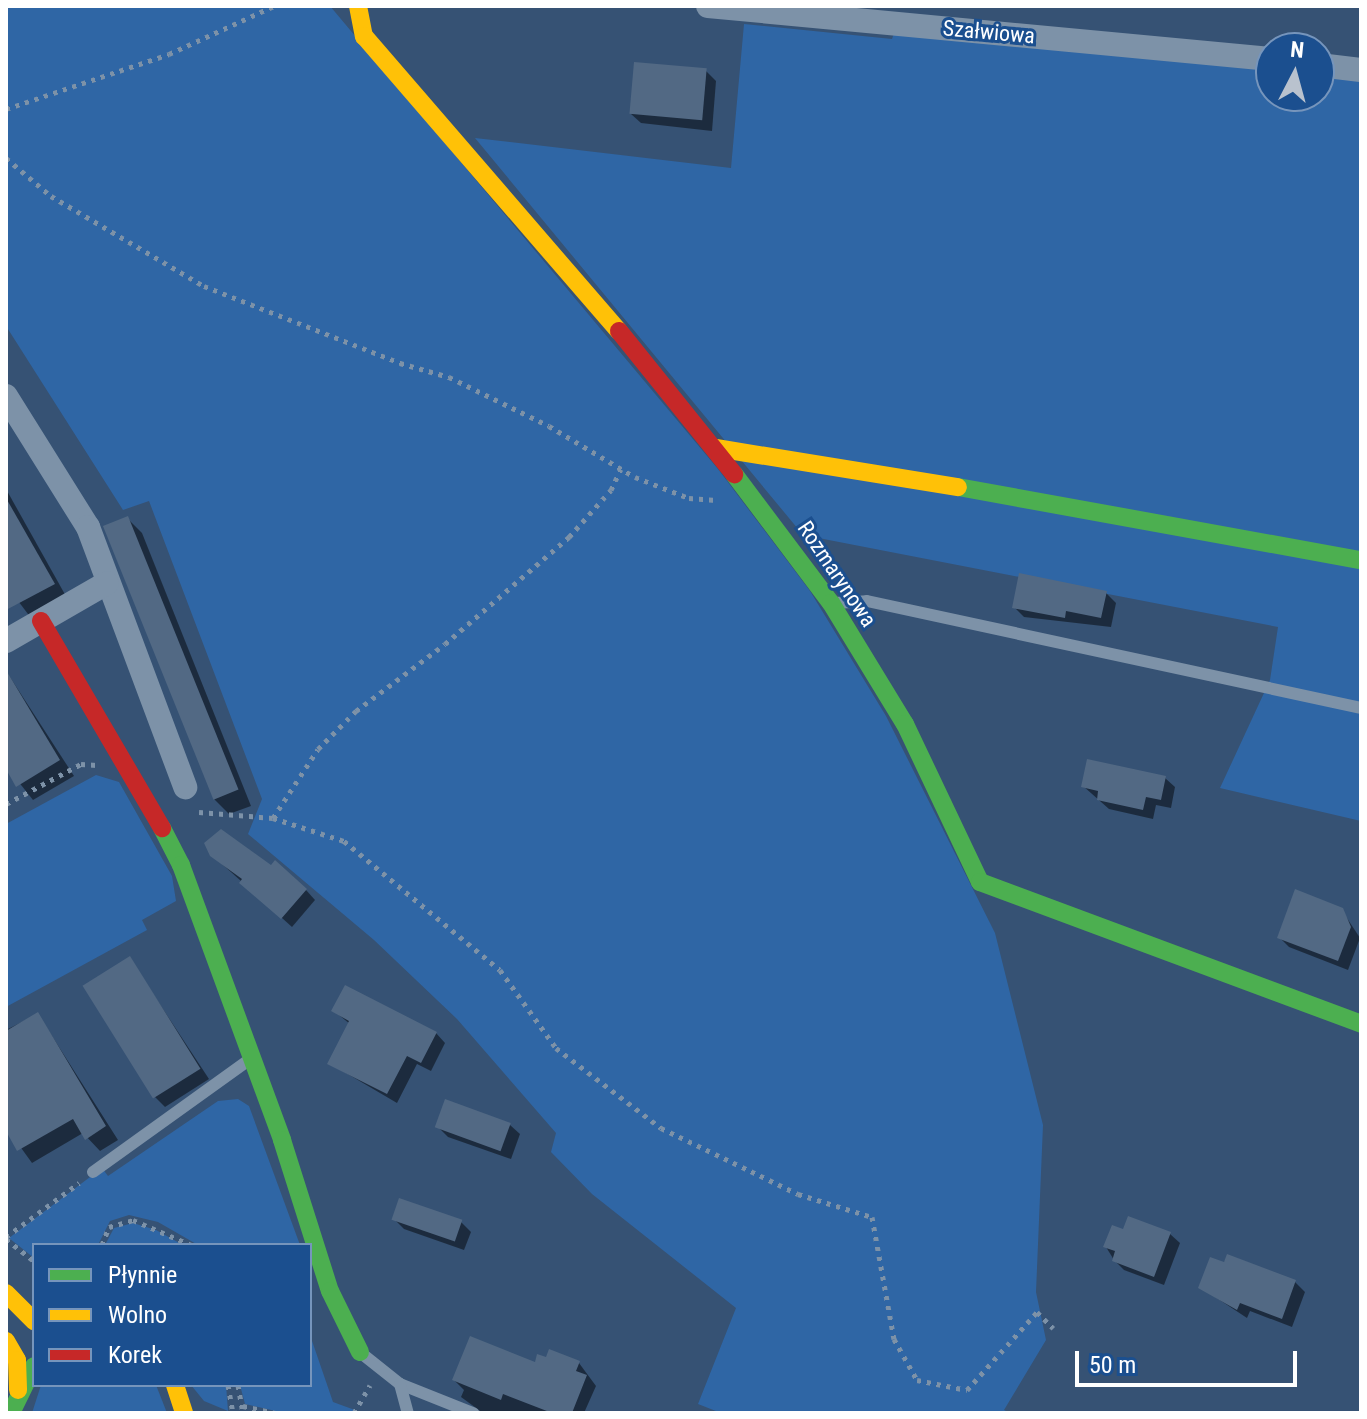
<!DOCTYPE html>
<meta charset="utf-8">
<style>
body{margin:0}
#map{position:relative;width:1367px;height:1419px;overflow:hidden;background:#365274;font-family:"Roboto Condensed",sans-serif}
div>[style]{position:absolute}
.green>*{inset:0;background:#2f66a5}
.shadow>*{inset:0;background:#0007}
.building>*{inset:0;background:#526984;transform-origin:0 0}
.path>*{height:5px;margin-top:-2.5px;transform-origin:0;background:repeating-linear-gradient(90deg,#7d92a8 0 4px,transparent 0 10px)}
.lane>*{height:12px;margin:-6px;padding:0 6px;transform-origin:6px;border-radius:6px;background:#7d92a8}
.street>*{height:24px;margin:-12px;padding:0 12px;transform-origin:12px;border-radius:12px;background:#7d92a8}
.fast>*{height:18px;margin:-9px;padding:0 9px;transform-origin:9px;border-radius:9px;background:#4caf50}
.slow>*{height:18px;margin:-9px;padding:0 9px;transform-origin:9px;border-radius:9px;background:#ffc107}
.jam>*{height:18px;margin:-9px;padding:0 9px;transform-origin:9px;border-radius:9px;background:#c62828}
span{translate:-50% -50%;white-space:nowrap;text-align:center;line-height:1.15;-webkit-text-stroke:6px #1b4f8f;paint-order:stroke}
.street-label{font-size:22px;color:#fff}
.frame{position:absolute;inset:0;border:8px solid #fff;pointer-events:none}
.legend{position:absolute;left:32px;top:1243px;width:280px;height:144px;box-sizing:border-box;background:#1b4f8f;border:2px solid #7695bc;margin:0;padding:10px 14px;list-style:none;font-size:24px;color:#fff}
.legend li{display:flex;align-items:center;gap:16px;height:40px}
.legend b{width:40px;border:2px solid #7695bc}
.north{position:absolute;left:1255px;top:32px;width:80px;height:80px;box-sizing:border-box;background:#1b4f8f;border:2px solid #7695bc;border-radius:50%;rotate:6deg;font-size:22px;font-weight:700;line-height:32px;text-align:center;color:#fff}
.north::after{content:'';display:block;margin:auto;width:28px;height:36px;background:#b9c2ce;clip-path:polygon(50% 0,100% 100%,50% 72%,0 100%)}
.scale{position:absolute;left:1075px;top:1351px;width:222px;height:36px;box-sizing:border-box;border:4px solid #fff;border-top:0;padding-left:10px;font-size:24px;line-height:28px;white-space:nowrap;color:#fff;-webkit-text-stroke:6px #1b4f8f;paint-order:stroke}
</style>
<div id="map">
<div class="green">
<div style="clip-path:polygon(6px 6px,330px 6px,718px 469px,810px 591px,886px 716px,995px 933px,1043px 1125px,1036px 1292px,1046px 1340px,1004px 1410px,1010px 1413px,721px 1413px,698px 1404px,736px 1308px,592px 1194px,551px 1152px,556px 1133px,457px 1019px,374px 940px,248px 834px,262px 799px,149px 501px,123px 510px,6px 326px)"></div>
<div style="clip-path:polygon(744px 24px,892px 39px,897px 24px,1271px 59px,1271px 96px,1319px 96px,1319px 65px,1361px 70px,1361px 821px,1220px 788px,1270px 680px,1278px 627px,803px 535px,475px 138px,731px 168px)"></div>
<div style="clip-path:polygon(96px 775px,119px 782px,172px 876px,176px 901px,142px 920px,147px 930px,6px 1007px,6px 824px)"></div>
<div style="clip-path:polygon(238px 1099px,249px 1106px,300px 1245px,198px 1245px,158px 1222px,129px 1215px,110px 1221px,98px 1245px,34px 1245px,34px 1258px,9px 1238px,102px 1168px,108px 1176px,218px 1101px)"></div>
<div style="clip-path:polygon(133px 1223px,156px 1230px,183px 1245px,105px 1245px,114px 1228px)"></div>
<div style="clip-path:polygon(310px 1335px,333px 1402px,363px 1413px,284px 1413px,245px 1404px,240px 1385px,310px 1385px)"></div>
<div style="clip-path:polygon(41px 1385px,156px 1385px,167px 1413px,32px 1413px)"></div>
<div style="clip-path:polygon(191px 1385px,226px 1385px,228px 1411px,204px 1401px)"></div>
</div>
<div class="shadow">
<div style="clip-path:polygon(706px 71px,716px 81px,712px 131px,641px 123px,631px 114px)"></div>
<div style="clip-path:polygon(6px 489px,67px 598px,31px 618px,6px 585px)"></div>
<div style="clip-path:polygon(127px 518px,142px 533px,251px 806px,229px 814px,214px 799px)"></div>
<div style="clip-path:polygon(1106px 593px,1116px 603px,1111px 627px,1024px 617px,1014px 607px)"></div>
<div style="clip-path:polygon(6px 671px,74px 776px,33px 800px,6px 766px)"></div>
<div style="clip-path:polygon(1165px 778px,1175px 787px,1171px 808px,1156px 805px,1153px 819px,1109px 809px,1083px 786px)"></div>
<div style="clip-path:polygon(212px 855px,306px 890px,315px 900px,292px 927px)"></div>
<div style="clip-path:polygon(1341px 909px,1360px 938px,1348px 970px,1289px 947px,1279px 937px)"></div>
<div style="clip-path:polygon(130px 959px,209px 1079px,165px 1107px,155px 1097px)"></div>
<div style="clip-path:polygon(334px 1011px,436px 1033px,445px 1043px,431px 1071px,417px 1064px,397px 1103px,329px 1063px,350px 1024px)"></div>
<div style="clip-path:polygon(38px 1014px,118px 1140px,100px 1151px,83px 1133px,32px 1163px,6px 1127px,6px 1030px)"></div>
<div style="clip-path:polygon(510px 1125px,520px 1134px,511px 1159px,448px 1137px,438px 1127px)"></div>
<div style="clip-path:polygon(394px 1219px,461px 1222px,471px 1232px,464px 1250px,404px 1229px)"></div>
<div style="clip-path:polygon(1124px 1232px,1170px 1234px,1180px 1243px,1164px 1285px,1124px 1270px,1114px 1260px,1106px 1247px)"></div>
<div style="clip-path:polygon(1229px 1257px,1295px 1282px,1305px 1292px,1292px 1327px,1250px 1311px,1247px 1318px,1200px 1287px)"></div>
<div style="clip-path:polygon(579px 1363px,596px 1386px,584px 1413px,483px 1413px,461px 1397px,464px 1390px,454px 1380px)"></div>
</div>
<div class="building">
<div style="left:634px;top:62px;width:73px;height:52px;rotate:5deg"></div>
<div style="clip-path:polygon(6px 498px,55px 584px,6px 610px)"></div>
<div style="left:128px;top:516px;width:295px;height:27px;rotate:68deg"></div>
<div style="clip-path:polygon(1019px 573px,1107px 591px,1101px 618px,1066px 611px,1065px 618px,1012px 608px)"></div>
<div style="clip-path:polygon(6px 670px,60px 760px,16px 787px,6px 769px)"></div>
<div style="clip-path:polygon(1087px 759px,1166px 776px,1161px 800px,1146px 797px,1143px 810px,1097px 800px,1098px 791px,1081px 787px)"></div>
<div style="clip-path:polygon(221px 829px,271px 865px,275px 860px,307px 889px,281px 919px,239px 883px,242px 879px,210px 856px,204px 843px)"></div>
<div style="clip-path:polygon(1295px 889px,1343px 908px,1351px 927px,1338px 961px,1277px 938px)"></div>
<div style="left:130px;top:956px;width:133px;height:56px;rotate:58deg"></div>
<div style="clip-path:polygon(345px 985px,437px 1032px,421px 1063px,407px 1056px,387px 1094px,327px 1064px,349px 1021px,331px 1011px)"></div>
<div style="clip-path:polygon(38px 1012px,106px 1126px,85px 1140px,73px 1119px,17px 1151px,6px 1131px,6px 1031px)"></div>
<div style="left:445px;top:1099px;width:70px;height:30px;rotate:20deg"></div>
<div style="left:399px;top:1198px;width:67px;height:23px;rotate:19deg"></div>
<div style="clip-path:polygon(1128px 1216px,1171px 1232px,1154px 1277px,1112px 1261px,1115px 1251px,1103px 1247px,1112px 1225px,1123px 1229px)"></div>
<div style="clip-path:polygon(1227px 1254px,1296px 1280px,1282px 1319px,1240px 1303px,1237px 1310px,1198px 1288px,1210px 1257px,1224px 1262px)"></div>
<div style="clip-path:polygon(470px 1336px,535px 1362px,537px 1354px,546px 1357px,549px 1349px,580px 1361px,576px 1371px,587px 1375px,572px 1413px,552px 1413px,503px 1394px,501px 1400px,452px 1380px)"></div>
</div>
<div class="path">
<div style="left:6px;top:109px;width:172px;rotate:-18.6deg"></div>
<div style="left:169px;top:54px;width:115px;rotate:-24.6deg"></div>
<div style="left:6px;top:158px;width:59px;rotate:40.2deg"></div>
<div style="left:51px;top:196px;width:178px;rotate:30.5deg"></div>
<div style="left:204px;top:286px;width:211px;rotate:21.4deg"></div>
<div style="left:400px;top:363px;width:51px;rotate:15.9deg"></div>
<div style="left:449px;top:377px;width:111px;rotate:26.1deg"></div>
<div style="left:549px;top:426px;width:100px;rotate:30.7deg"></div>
<div style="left:635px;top:477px;width:58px;rotate:21.3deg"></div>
<div style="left:689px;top:498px;width:27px;rotate:4deg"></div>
<div style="left:6px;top:804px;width:85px;rotate:-28.1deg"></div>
<div style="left:81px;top:764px;width:16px;rotate:4deg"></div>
<div style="left:199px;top:812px;width:74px;rotate:4.6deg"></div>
<div style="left:273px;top:818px;width:75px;rotate:17.9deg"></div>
<div style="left:344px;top:841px;width:202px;rotate:39.6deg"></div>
<div style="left:500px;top:970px;width:96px;rotate:54.3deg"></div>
<div style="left:556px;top:1048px;width:132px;rotate:37.3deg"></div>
<div style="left:661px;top:1128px;width:152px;rotate:25.7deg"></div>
<div style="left:798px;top:1194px;width:77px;rotate:17.3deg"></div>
<div style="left:872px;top:1217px;width:124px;rotate:79.8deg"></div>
<div style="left:894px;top:1339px;width:47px;rotate:60.7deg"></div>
<div style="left:917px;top:1380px;width:51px;rotate:11.3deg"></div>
<div style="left:967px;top:1390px;width:105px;rotate:-48.1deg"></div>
<div style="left:1037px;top:1312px;width:23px;rotate:45deg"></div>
<div style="left:273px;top:818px;width:82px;rotate:-56.9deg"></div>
<div style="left:318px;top:749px;width:54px;rotate:-45deg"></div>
<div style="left:356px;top:711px;width:111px;rotate:-37deg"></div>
<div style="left:445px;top:644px;width:164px;rotate:-40.8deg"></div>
<div style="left:569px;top:537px;width:63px;rotate:-48.2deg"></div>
<div style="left:611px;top:490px;width:23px;rotate:-65deg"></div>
<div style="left:6px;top:1237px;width:91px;rotate:-36.5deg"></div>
<div style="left:6px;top:1239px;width:36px;rotate:38deg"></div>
<div style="left:102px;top:1245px;width:19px;rotate:-69deg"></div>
<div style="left:109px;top:1227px;width:25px;rotate:-16deg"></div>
<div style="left:133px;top:1220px;width:63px;rotate:23.3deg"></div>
<div style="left:228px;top:1385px;width:28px;rotate:80deg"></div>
<div style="left:238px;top:1385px;width:28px;rotate:80deg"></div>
<div style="left:243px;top:1406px;width:33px;rotate:12deg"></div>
<div style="left:354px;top:1413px;width:32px;rotate:-60deg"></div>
</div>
<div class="lane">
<div style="left:834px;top:603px;width:33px;rotate:-3deg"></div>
<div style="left:867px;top:601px;width:505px;rotate:12.22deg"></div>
<div style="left:93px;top:1172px;width:193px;rotate:-35.7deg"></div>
<div style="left:361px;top:1353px;width:50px;rotate:38.5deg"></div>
<div style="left:400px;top:1384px;width:79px;rotate:21.7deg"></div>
<div style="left:400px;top:1384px;width:30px;rotate:75deg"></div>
</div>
<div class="street">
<div style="left:708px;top:6px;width:565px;rotate:5.38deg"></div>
<div style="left:1319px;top:65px;width:42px;rotate:6.8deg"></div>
<div style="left:6px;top:396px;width:155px;rotate:58deg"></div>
<div style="left:88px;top:527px;width:278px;rotate:69.5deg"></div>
<div style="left:6px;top:641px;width:116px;rotate:-29.9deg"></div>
</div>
<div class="fast">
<div style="left:734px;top:474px;width:161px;rotate:53.1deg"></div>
<div style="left:831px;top:603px;width:142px;rotate:58.6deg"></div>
<div style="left:905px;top:724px;width:175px;rotate:64.6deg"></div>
<div style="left:980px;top:882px;width:407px;rotate:20.4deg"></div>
<div style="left:958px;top:487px;width:410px;rotate:10.3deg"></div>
<div style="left:162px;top:828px;width:42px;rotate:62.8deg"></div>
<div style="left:181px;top:865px;width:293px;rotate:69.8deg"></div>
<div style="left:282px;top:1140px;width:158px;rotate:72.4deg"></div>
<div style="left:330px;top:1291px;width:68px;rotate:63.8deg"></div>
<div style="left:11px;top:1413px;width:52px;rotate:-63.9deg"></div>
</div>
<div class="slow">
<div style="left:358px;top:6px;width:31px;rotate:79deg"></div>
<div style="left:364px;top:36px;width:390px;rotate:49.2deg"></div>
<div style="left:716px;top:448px;width:245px;rotate:9.2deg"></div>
<div style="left:6px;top:1293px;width:40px;rotate:45deg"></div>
<div style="left:6px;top:1341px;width:22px;rotate:60deg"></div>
<div style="left:17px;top:1360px;width:30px;rotate:88deg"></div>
<div style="left:175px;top:1385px;width:29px;rotate:72deg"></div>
</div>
<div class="jam">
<div style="left:619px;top:331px;width:184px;rotate:51.2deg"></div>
<div style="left:41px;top:621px;width:240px;rotate:59.7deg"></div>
</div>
<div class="street-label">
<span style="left:989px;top:32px;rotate:5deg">Szałwiowa</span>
<span style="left:837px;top:574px;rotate:56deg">Rozmarynowa</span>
</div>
<div class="frame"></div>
<ul class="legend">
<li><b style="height:10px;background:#4caf50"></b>Płynnie</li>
<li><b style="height:10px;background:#ffc107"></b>Wolno</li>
<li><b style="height:10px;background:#c62828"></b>Korek</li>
</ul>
<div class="north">N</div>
<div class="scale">50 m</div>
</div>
